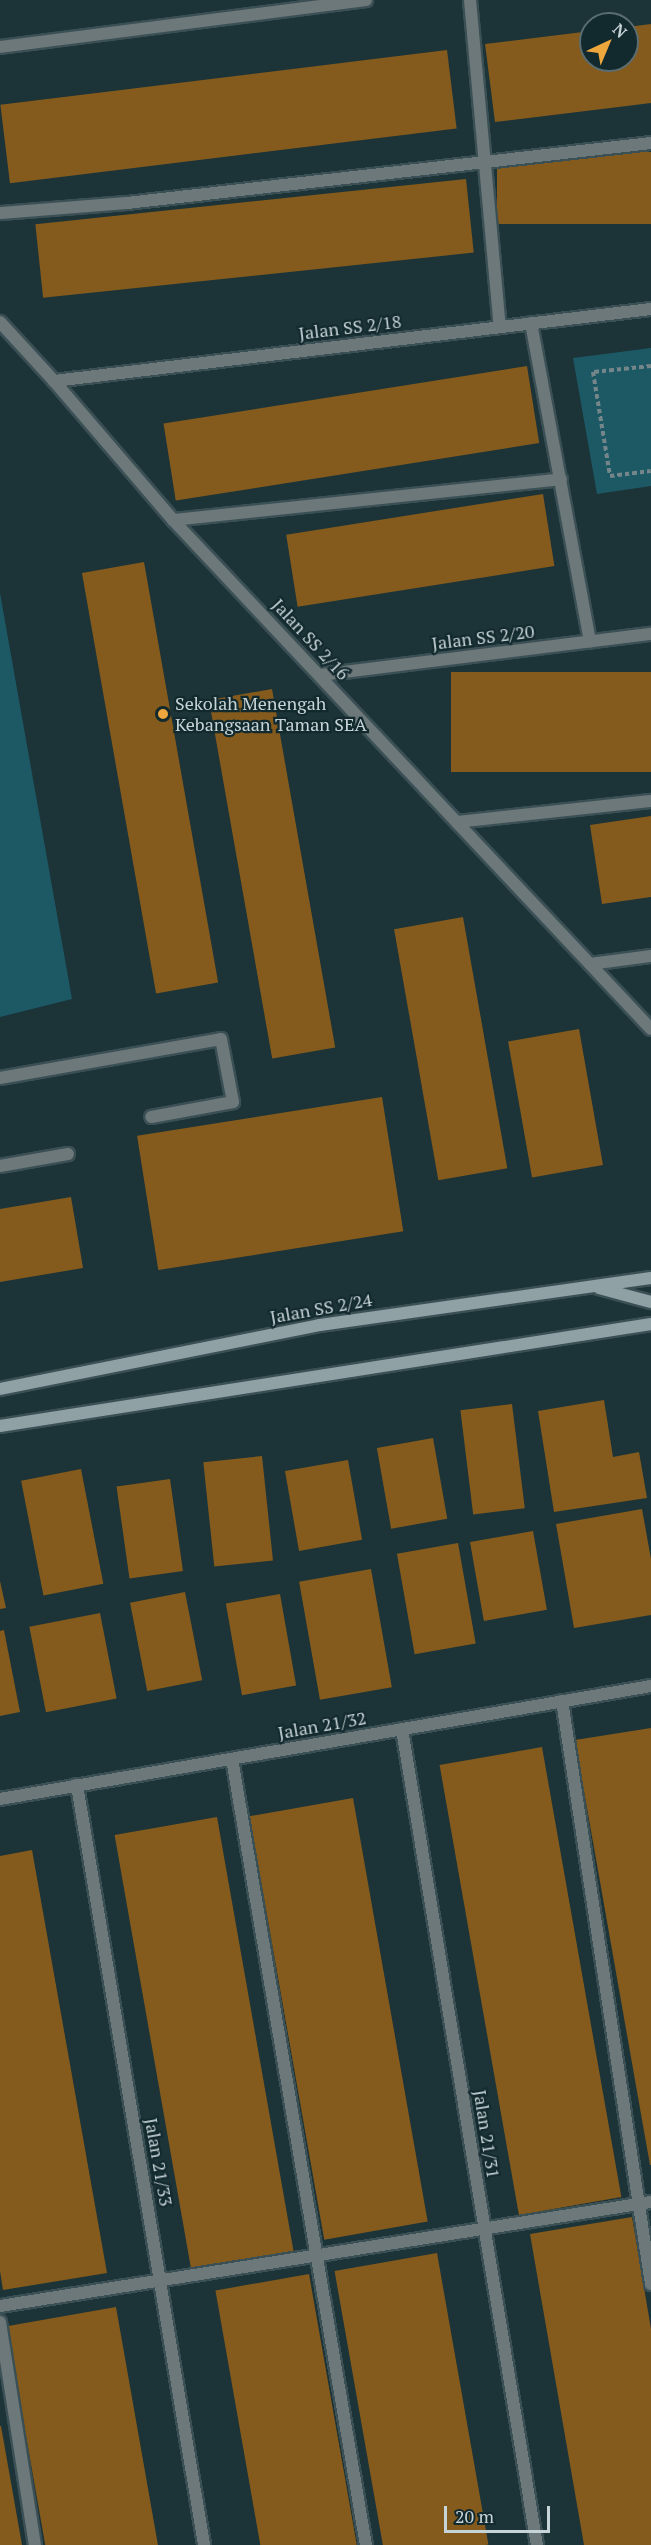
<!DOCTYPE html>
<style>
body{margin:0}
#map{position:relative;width:651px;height:2545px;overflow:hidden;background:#1c3338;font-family:"PT Serif",serif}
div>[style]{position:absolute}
.green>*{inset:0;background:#1d5964}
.building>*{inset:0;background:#845b1c;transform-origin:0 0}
.path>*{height:4px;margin-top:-2px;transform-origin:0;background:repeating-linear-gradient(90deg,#74868a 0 4.5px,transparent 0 7.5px)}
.roads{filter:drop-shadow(2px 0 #3b5055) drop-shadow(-2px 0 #3b5055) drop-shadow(0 2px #3b5055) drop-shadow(0 -2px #3b5055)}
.service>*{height:12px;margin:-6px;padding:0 6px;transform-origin:6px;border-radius:6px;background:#6d787a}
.minor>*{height:12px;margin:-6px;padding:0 6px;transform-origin:6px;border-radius:6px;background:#6d787a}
.secondary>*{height:12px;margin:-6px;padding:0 6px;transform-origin:6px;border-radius:6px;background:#8fa1a5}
.dots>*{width:16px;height:16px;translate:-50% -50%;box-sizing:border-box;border:3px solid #12292e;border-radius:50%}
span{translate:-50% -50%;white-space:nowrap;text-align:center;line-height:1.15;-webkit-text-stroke:4.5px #12292e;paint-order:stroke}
.street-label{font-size:18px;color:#c7d4d7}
.poi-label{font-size:18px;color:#c7d4d7}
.left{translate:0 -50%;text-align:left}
.north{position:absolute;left:579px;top:12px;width:60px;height:60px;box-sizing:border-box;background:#12292e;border:2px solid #5a6d72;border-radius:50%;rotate:44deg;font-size:16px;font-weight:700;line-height:24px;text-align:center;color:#c7d4d7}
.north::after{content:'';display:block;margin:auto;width:21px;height:27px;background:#eea73d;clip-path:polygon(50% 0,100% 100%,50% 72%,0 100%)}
.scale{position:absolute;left:444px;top:2506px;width:106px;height:27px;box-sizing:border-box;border:3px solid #c7d4d7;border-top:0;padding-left:8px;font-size:18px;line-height:21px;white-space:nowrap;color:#c7d4d7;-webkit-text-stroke:4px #12292e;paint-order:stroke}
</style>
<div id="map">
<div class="green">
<div style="clip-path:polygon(651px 348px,651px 486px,597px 494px,573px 358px)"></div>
<div style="clip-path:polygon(0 593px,72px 999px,0 1017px)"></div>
</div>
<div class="building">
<div style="clip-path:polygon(651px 24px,651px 103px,495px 122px,485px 44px,591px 31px,591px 60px,627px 60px,627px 27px)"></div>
<div style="left:447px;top:50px;width:79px;height:450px;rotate:83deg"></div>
<div style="left:651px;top:152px;width:72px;height:154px;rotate:90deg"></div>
<div style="left:466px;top:179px;width:74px;height:433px;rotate:84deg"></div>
<div style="left:527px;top:366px;width:78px;height:368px;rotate:81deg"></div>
<div style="left:543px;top:494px;width:73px;height:260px;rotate:81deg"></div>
<div style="left:144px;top:562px;width:427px;height:63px;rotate:80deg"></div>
<div style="left:651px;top:672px;width:100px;height:200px;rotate:90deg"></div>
<div style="left:272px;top:689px;width:364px;height:64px;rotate:80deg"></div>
<div style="clip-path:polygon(651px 816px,651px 897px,602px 904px,590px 825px)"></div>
<div style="left:463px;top:917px;width:255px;height:70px;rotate:80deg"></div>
<div style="left:579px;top:1029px;width:138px;height:72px;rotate:80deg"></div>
<div style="left:382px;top:1097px;width:136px;height:248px;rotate:81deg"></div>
<div style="clip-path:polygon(71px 1197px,83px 1268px,0 1282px,0 1209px)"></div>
<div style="clip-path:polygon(604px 1400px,613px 1457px,639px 1452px,647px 1498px,554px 1512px,538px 1411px)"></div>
<div style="left:512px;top:1404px;width:105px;height:52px;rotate:83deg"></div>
<div style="left:433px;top:1438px;width:82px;height:57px;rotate:80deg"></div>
<div style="left:262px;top:1456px;width:105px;height:59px;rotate:84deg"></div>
<div style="left:348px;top:1460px;width:81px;height:64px;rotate:80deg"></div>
<div style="left:81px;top:1469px;width:117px;height:61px;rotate:79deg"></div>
<div style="left:170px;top:1479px;width:93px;height:54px;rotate:82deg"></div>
<div style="clip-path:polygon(642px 1509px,651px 1559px,651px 1615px,574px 1628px,556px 1524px)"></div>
<div style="left:533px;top:1531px;width:80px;height:64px;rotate:80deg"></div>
<div style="left:458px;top:1543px;width:102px;height:62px;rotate:80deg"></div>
<div style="left:371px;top:1569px;width:120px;height:73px;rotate:80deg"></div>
<div style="clip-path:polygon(0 1581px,6px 1608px,0 1609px)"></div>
<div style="left:185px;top:1592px;width:90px;height:56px;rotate:79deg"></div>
<div style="left:280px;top:1594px;width:93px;height:55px;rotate:80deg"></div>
<div style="left:100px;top:1613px;width:87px;height:72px;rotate:79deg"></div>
<div style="clip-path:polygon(4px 1630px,20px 1712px,0 1716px,0 1631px)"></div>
<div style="clip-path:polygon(651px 1728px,651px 2165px,650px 2165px,575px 1740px)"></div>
<div style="left:542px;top:1747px;width:457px;height:104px;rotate:80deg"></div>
<div style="left:353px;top:1798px;width:430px;height:105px;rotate:80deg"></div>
<div style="left:217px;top:1817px;width:441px;height:104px;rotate:80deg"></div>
<div style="clip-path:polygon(32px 1850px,107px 2273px,3px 2290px,0 2271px,0 1856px)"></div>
<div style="clip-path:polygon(632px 2217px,651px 2329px,651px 2545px,584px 2545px,530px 2234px)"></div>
<div style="left:437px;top:2253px;width:296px;height:104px;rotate:80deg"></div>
<div style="left:309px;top:2274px;width:275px;height:95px;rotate:80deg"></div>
<div style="left:116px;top:2307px;width:242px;height:111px;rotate:80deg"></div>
<div style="clip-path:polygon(0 2426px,1px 2426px,22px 2545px,0 2545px)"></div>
</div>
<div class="path">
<div style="left:651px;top:366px;width:58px;rotate:174.1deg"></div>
<div style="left:593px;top:372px;width:105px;rotate:80.7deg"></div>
<div style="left:610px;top:476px;width:41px;rotate:-7deg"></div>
</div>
<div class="roads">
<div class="service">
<div style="left:470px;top:0;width:328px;rotate:84.8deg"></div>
<div style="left:0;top:213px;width:127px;rotate:-4.5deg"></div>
<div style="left:127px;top:203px;width:527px;rotate:-6.53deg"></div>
<div style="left:0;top:322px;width:80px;rotate:47.5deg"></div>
<div style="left:531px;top:323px;width:324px;rotate:79.5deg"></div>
<div style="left:173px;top:520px;width:390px;rotate:-6deg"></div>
<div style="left:457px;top:822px;width:195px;rotate:-6.2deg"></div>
<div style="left:0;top:1078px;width:224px;rotate:-10deg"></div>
<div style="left:221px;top:1039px;width:64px;rotate:79.2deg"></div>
<div style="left:233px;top:1102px;width:83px;rotate:169.6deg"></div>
<div style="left:0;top:1166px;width:69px;rotate:-10deg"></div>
<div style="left:562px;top:1701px;width:590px;rotate:81.32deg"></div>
<div style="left:232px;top:1759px;width:797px;rotate:80.33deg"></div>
<div style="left:0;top:2306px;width:659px;rotate:-9.08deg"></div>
<div style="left:0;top:2322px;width:226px;rotate:81.1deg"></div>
</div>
<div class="minor">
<div style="left:0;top:47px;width:369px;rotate:-7.3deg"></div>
<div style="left:54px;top:381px;width:183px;rotate:49.4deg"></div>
<div style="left:173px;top:520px;width:698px;rotate:46.8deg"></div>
<div style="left:54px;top:381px;width:601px;rotate:-6.88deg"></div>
<div style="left:320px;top:675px;width:334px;rotate:-7.1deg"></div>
<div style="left:590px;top:964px;width:62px;rotate:-7.5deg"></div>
<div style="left:402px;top:1729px;width:827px;rotate:80.61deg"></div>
<div style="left:77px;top:1785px;width:771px;rotate:80.51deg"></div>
<div style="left:0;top:1799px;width:661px;rotate:-9.85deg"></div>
</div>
<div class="secondary">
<div style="left:599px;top:1288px;width:54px;rotate:15.1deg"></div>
<div style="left:0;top:1389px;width:326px;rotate:-11.3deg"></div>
<div style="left:320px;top:1325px;width:334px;rotate:-8.1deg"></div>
<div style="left:0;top:1426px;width:659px;rotate:-8.9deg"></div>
</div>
</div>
<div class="dots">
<div style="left:163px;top:714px;background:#eea73d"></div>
</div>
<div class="street-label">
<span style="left:350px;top:327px;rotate:-7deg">Jalan SS 2/18</span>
<span style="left:483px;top:637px;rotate:-7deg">Jalan SS 2/20</span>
<span style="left:311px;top:639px;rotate:47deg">Jalan SS 2/16</span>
<span style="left:321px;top:1308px;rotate:-10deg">Jalan SS 2/24</span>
<span style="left:322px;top:1725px;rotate:-10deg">Jalan 21/32</span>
<span style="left:487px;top:2134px;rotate:81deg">Jalan 21/31</span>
<span style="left:159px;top:2162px;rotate:80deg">Jalan 21/33</span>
</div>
<div class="poi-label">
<span class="left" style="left:175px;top:714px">Sekolah Menengah<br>Kebangsaan Taman SEA</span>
</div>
<div class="north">N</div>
<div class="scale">20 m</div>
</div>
